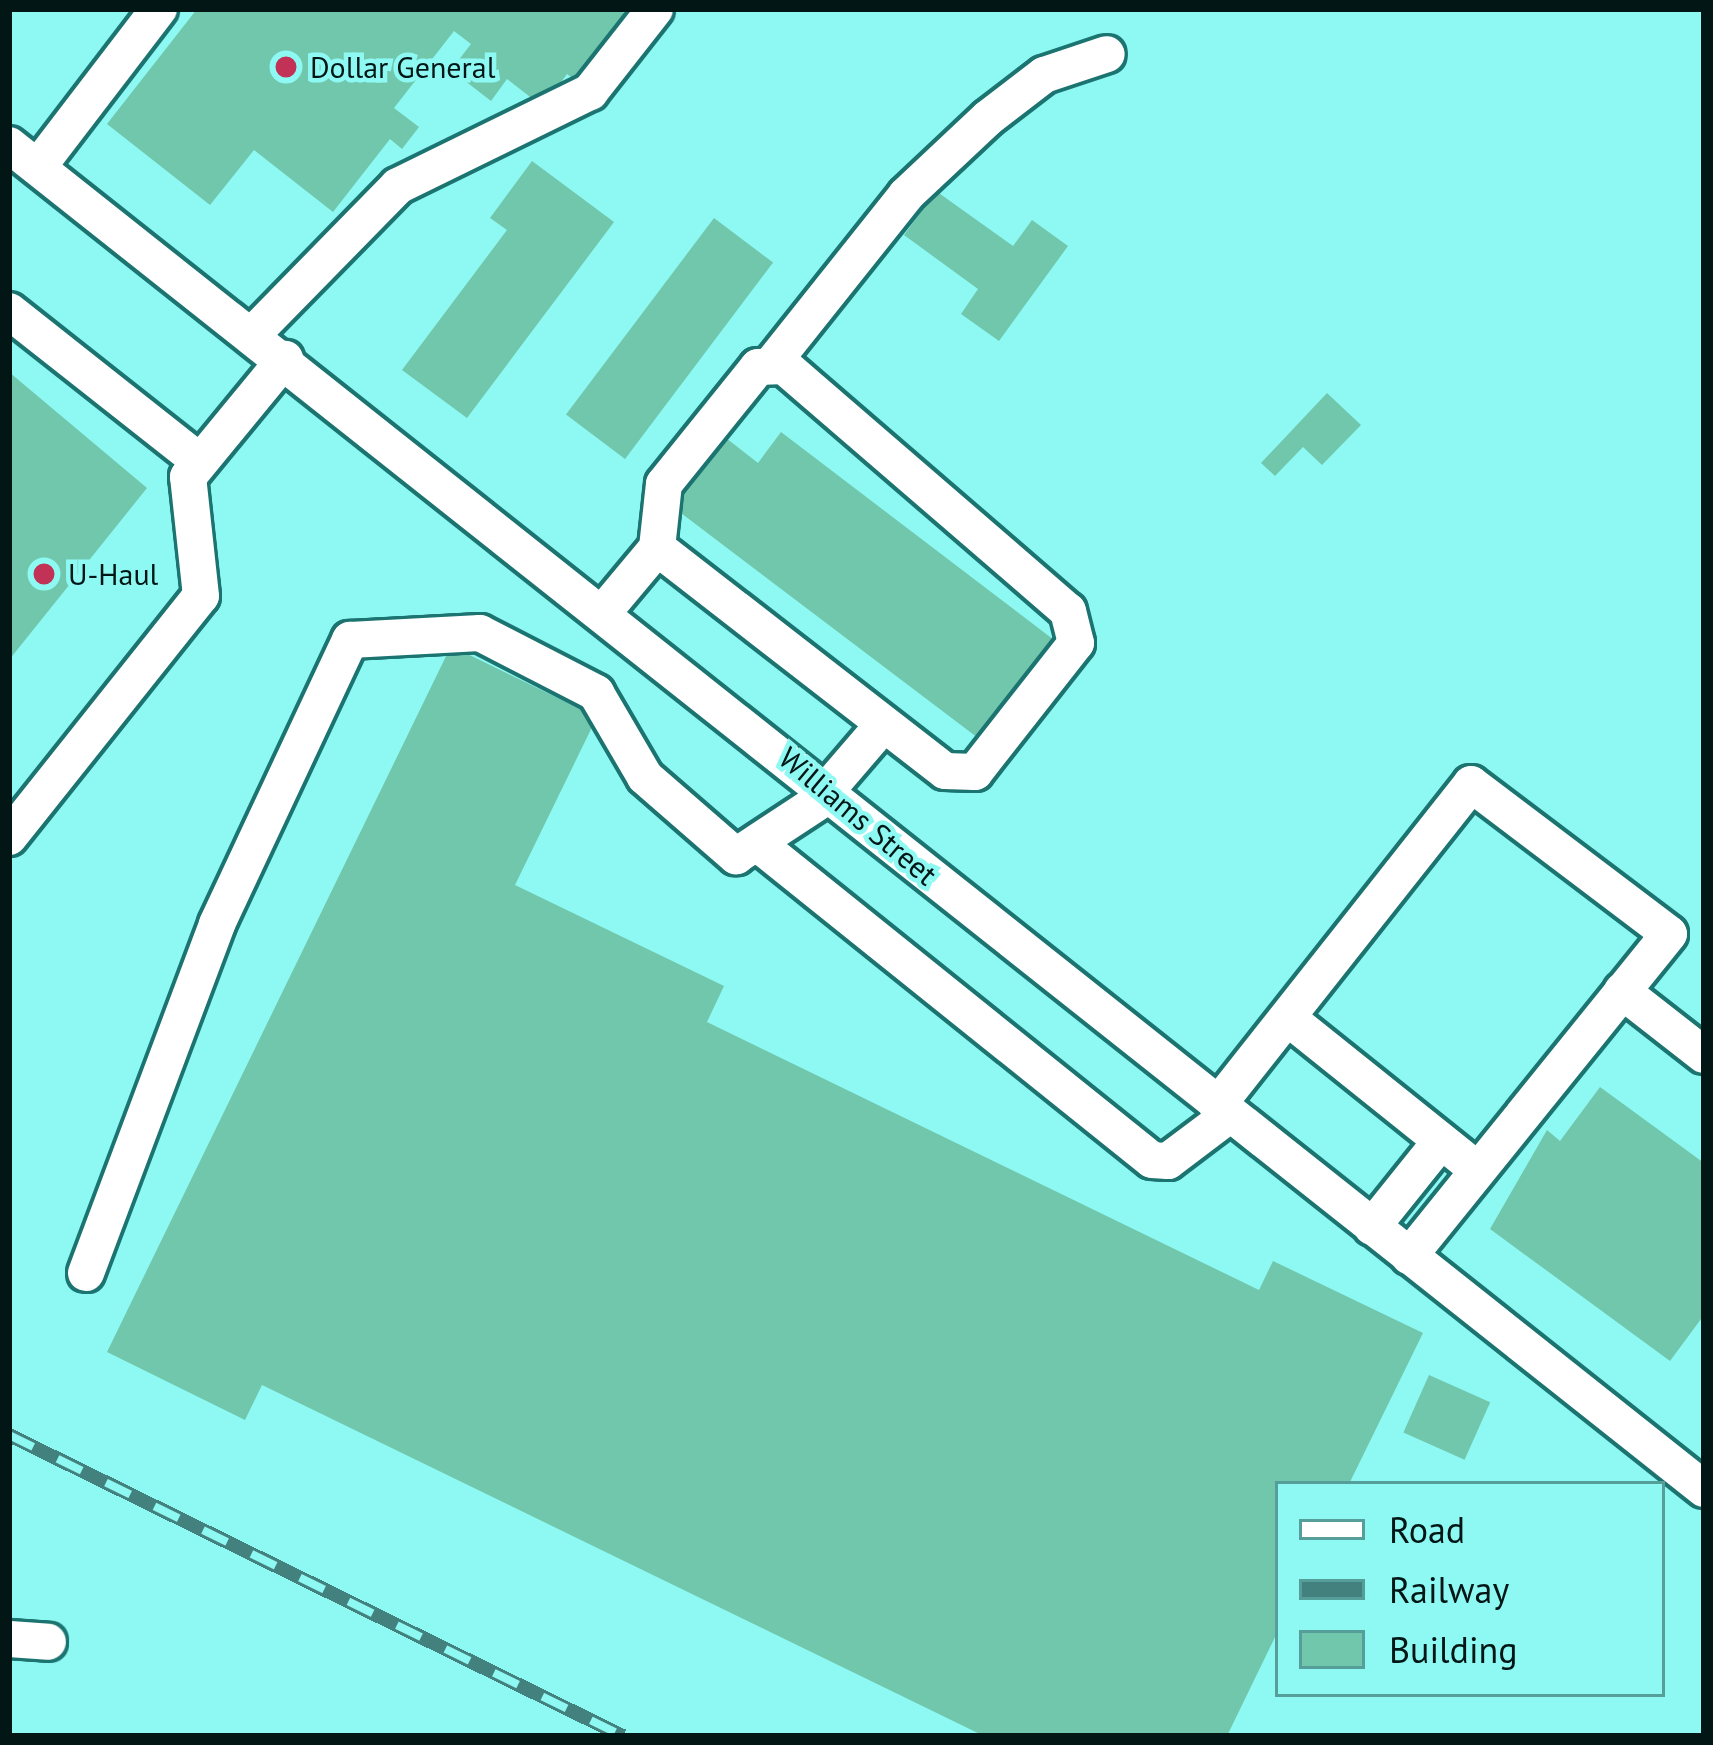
<!DOCTYPE html>
<style>
body{margin:0}
#map{position:relative;width:1713px;height:1745px;overflow:hidden;background:#8ef8f3;font-family:"PT Sans",sans-serif}
div>[style]{position:absolute}
.building>*{inset:0;background:#71c7ac;transform-origin:0 0}
.roads{filter:drop-shadow(3px 0 #1c7471) drop-shadow(-3px 0 #1c7471) drop-shadow(0 3px #1c7471) drop-shadow(0 -3px #1c7471)}
.minor>*{height:36px;margin:-18px;padding:0 18px;transform-origin:18px;border-radius:18px;background:#fff}
.rail>*{height:14px;margin-top:-7px;transform-origin:0;background:repeating-linear-gradient(90deg,#8ef8f3 0 27px,#43817e 0 54px);box-sizing:border-box;border-block:3px solid #43817e}
.dots>*{width:33px;height:33px;translate:-50% -50%;box-sizing:border-box;border:6px solid #8ef8f3;border-radius:50%}
span{translate:-50% -50%;white-space:nowrap;text-align:center;line-height:1.15;-webkit-text-stroke:9px #8ef8f3;paint-order:stroke}
.poi-label{font-size:30px;color:#011615}
.left{translate:0 -50%;text-align:left}
.street-label{font-size:30px;color:#011615}
.frame{position:absolute;inset:0;border:12px solid #011615;pointer-events:none}
.legend{position:absolute;left:1275px;top:1481px;width:390px;height:216px;box-sizing:border-box;background:#8ef8f3;border:3px solid #569e9a;margin:0;padding:15px 21px;list-style:none;font-size:36px;color:#011615}
.legend li{display:flex;align-items:center;gap:24px;height:60px}
.legend b{width:60px;border:3px solid #569e9a}
</style>
<div id="map">
<div class="building">
<div style="clip-path:polygon(197px 9px,619px 9px,632px 19px,581px 85px,567px 74px,543px 107px,507px 79px,491px 101px,451px 70px,471px 44px,454px 31px,394px 108px,419px 127px,402px 149px,390px 139px,333px 212px,254px 150px,210px 205px,107px 124px)"></div>
<div style="clip-path:polygon(532px 161px,614px 222px,467px 418px,402px 370px,507px 230px,490px 218px)"></div>
<div style="clip-path:polygon(936px 191px,1013px 246px,1032px 220px,1068px 246px,999px 341px,961px 314px,978px 289px,904px 235px)"></div>
<div style="left:714px;top:218px;width:74px;height:246px;rotate:37deg"></div>
<div style="clip-path:polygon(9px 372px,147px 488px,9px 660px)"></div>
<div style="clip-path:polygon(1327px 393px,1361px 425px,1322px 465px,1303px 447px,1275px 476px,1261px 463px)"></div>
<div style="clip-path:polygon(781px 432px,1058px 643px,982px 741px,673px 507px,726px 438px,758px 463px)"></div>
<div style="clip-path:polygon(451px 646px,597px 717px,515px 885px,724px 986px,707px 1022px,1259px 1290px,1273px 1261px,1423px 1333px,1349px 1484px,1278px 1484px,1278px 1631px,1227px 1736px,984px 1736px,262px 1385px,245px 1420px,107px 1352px)"></div>
<div style="clip-path:polygon(1600px 1087px,1704px 1163px,1704px 1315px,1670px 1361px,1490px 1229px,1547px 1130px,1560px 1141px)"></div>
<div style="left:1429px;top:1375px;width:67px;height:63px;rotate:24deg"></div>
</div>
<div class="roads">
<div class="minor">
<div style="left:9px;top:145px;width:2163px;rotate:38.41deg"></div>
<div style="left:38px;top:167px;width:199px;rotate:-52.6deg"></div>
<div style="left:9px;top:311px;width:242px;rotate:38.3deg"></div>
<div style="left:253px;top:334px;width:207px;rotate:-45.6deg"></div>
<div style="left:398px;top:186px;width:214px;rotate:-26.1deg"></div>
<div style="left:590px;top:92px;width:105px;rotate:-51.9deg"></div>
<div style="left:771px;top:365px;width:217px;rotate:-51.5deg"></div>
<div style="left:906px;top:195px;width:112px;rotate:-43.2deg"></div>
<div style="left:988px;top:118px;width:71px;rotate:-37.5deg"></div>
<div style="left:1044px;top:75px;width:66px;rotate:-18.4deg"></div>
<div style="left:606px;top:609px;width:80px;rotate:-50.1deg"></div>
<div style="left:657px;top:548px;width:64px;rotate:-83.8deg"></div>
<div style="left:664px;top:484px;width:150px;rotate:-51.2deg"></div>
<div style="left:758px;top:367px;width:26px;rotate:-2deg"></div>
<div style="left:784px;top:366px;width:375px;rotate:40.8deg"></div>
<div style="left:1068px;top:611px;width:33px;rotate:76deg"></div>
<div style="left:1076px;top:643px;width:164px;rotate:128.1deg"></div>
<div style="left:975px;top:772px;width:30px;rotate:-178deg"></div>
<div style="left:945px;top:771px;width:364px;rotate:-142.2deg"></div>
<div style="left:827px;top:790px;width:86px;rotate:-49.3deg"></div>
<div style="left:9px;top:837px;width:308px;rotate:-51.5deg"></div>
<div style="left:201px;top:596px;width:120px;rotate:-96.2deg"></div>
<div style="left:188px;top:477px;width:153px;rotate:-50.6deg"></div>
<div style="left:757px;top:843px;width:506px;rotate:38.75deg"></div>
<div style="left:1152px;top:1160px;width:16px;rotate:4deg"></div>
<div style="left:1168px;top:1161px;width:76px;rotate:-37deg"></div>
<div style="left:1622px;top:991px;width:104px;rotate:38deg"></div>
<div style="left:1288px;top:1018px;width:243px;rotate:38.7deg"></div>
<div style="left:1217px;top:1106px;width:410px;rotate:-51.7deg"></div>
<div style="left:1471px;top:784px;width:248px;rotate:37.1deg"></div>
<div style="left:1669px;top:934px;width:414px;rotate:128.9deg"></div>
<div style="left:1372px;top:1227px;width:110px;rotate:-51.3deg"></div>
<div style="left:86px;top:1273px;width:373px;rotate:-69.4deg"></div>
<div style="left:217px;top:924px;width:314px;rotate:-64.9deg"></div>
<div style="left:350px;top:640px;width:130px;rotate:-3.1deg"></div>
<div style="left:480px;top:633px;width:131px;rotate:27.3deg"></div>
<div style="left:596px;top:693px;width:97px;rotate:59.7deg"></div>
<div style="left:645px;top:777px;width:121px;rotate:41deg"></div>
<div style="left:736px;top:856px;width:115px;rotate:-33.3deg"></div>
<div style="left:9px;top:1639px;width:39px;rotate:4deg"></div>
</div>
</div>
<div class="rail">
<div style="left:9px;top:1435px;width:684px;rotate:26.12deg"></div>
</div>
<div class="dots">
<div style="left:286px;top:67px;background:#c23256"></div>
<div style="left:44px;top:574px;background:#c23256"></div>
</div>
<div class="poi-label">
<span class="left" style="left:310px;top:67px">Dollar General</span>
<span class="left" style="left:68px;top:574px">U-Haul</span>
</div>
<div class="street-label">
<span style="left:858px;top:816px;rotate:40deg">Williams Street</span>
</div>
<div class="frame"></div>
<ul class="legend">
<li><b style="height:15px;background:#fff"></b>Road</li>
<li><b style="height:15px;background:#43817e"></b>Railway</li>
<li><b style="height:33px;background:#71c7ac"></b>Building</li>
</ul>
</div>
